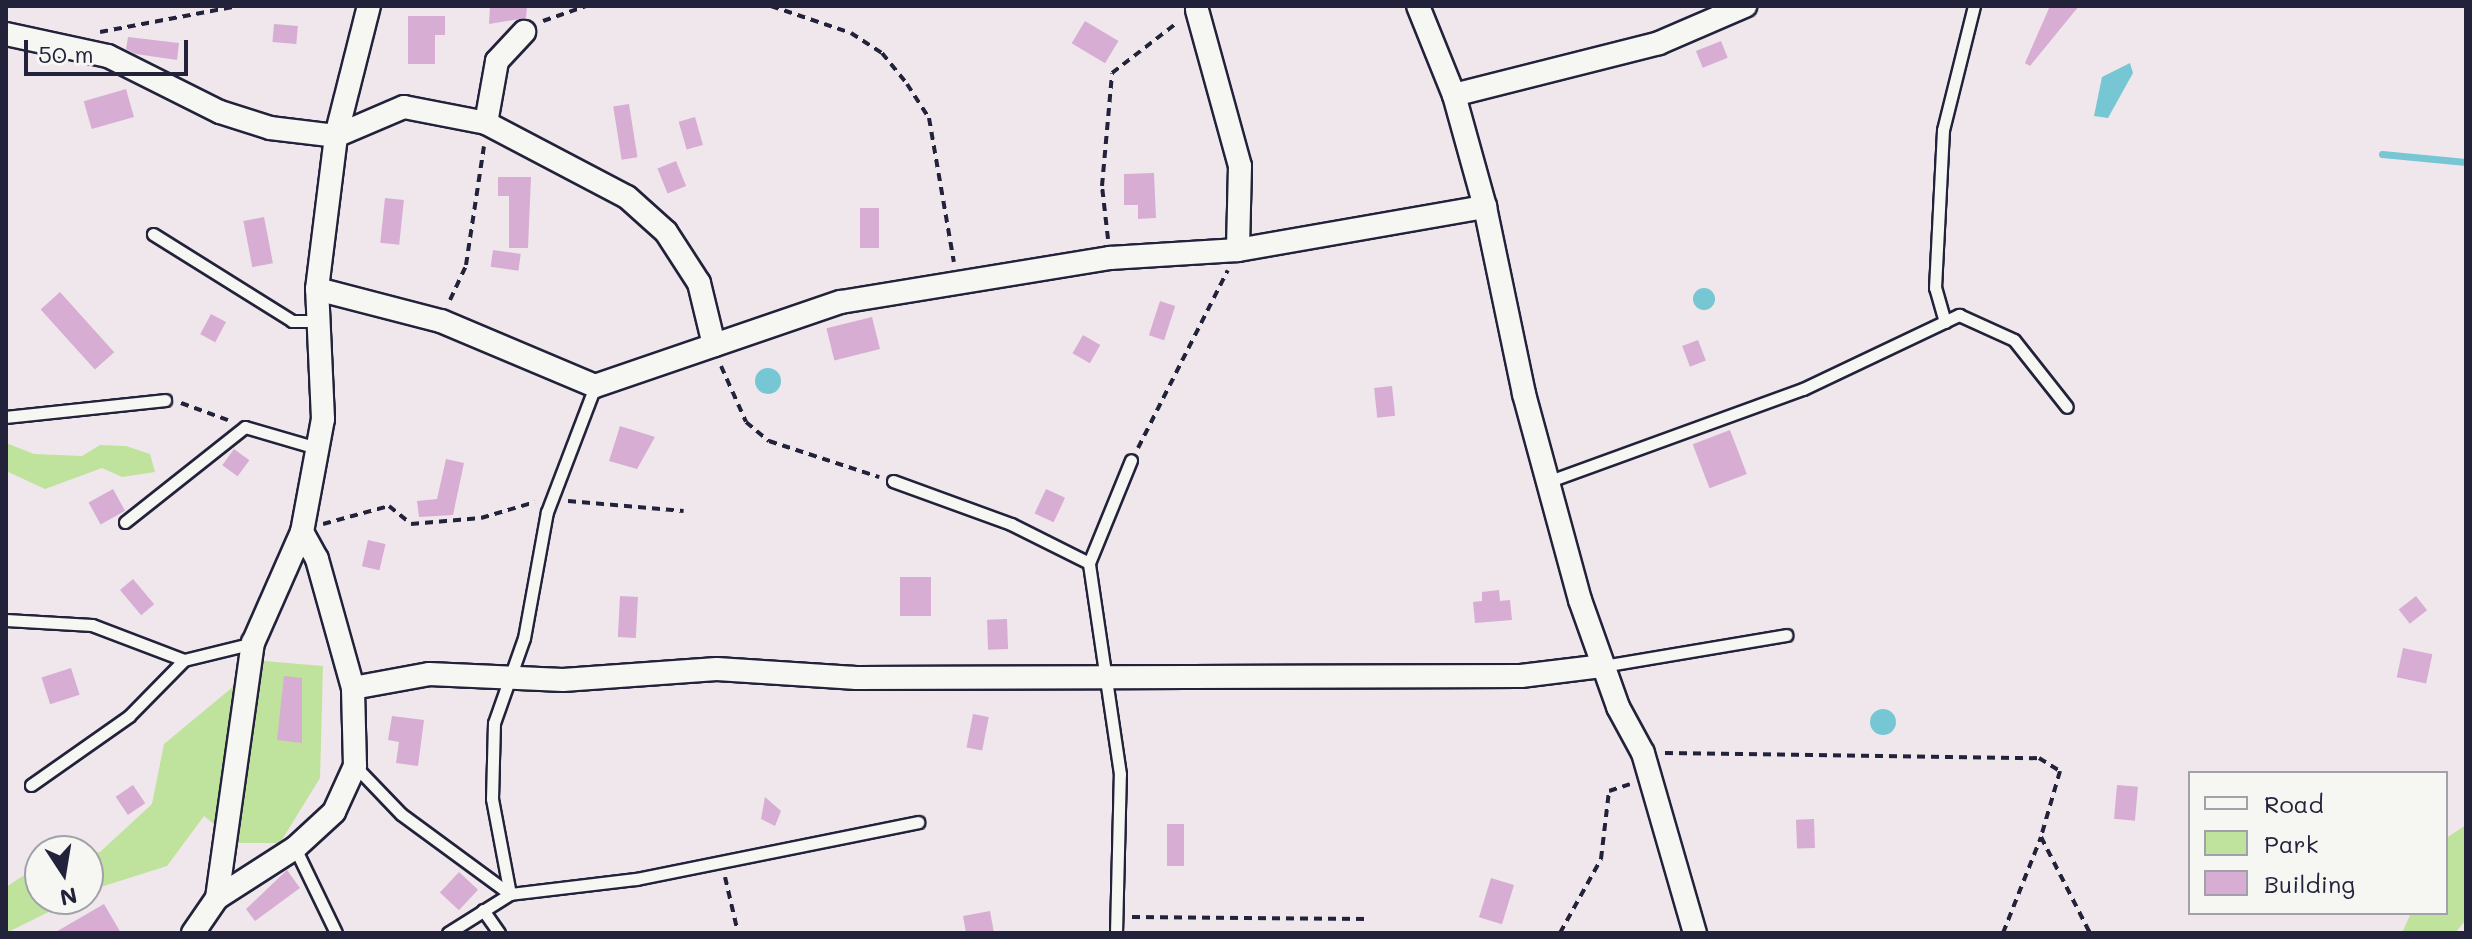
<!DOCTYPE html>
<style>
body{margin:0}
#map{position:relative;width:2472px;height:939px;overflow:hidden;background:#f0e7ec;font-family:Mali,sans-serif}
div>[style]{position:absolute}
.green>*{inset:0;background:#bfe29c}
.water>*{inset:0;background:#77c6d4}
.round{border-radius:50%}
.stream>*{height:7px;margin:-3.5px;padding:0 3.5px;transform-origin:3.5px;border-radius:3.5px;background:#77c6d4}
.building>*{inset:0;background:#d7add3;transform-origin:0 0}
.path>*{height:4px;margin-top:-2px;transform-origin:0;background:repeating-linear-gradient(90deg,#22223b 0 8px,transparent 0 14px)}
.roads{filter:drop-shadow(2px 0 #22223b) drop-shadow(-2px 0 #22223b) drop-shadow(0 2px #22223b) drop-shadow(0 -2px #22223b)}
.service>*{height:11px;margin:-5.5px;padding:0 5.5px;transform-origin:5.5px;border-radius:5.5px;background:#f6f6f2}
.minor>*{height:22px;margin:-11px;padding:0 11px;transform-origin:11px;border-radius:11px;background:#f6f6f2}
span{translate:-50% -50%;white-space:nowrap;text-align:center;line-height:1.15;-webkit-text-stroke:7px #f6f6f2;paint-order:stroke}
.frame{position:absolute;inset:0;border:8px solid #22223b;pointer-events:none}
.legend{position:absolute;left:2188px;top:771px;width:260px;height:144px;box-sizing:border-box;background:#f6f6f2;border:2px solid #a1a1a9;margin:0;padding:10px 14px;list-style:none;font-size:24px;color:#22223b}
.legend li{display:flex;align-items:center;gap:16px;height:40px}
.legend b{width:40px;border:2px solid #a1a1a9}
.north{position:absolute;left:24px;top:835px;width:80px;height:80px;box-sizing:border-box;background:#f6f6f2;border:2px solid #a1a1a9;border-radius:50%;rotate:168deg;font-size:22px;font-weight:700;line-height:32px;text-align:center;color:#22223b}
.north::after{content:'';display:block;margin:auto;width:28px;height:36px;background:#22223b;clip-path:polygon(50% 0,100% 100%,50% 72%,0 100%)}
.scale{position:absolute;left:24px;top:40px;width:164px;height:36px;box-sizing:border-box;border:4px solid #22223b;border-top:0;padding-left:10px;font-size:24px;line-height:28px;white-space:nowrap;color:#22223b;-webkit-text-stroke:6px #f6f6f2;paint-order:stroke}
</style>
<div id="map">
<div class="green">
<div style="clip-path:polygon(6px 443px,34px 454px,82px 456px,100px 445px,126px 446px,150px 454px,155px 472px,122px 477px,102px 468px,45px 489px,6px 471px)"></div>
<div style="clip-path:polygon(264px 661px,323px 666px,320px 778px,280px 843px,237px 843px,204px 816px,167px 866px,88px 891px,88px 854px,100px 852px,152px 804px,164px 744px)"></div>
<div style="clip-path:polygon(2466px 825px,2466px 920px,2455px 933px,2402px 933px,2411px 913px,2446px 913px,2446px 838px)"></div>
<div style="clip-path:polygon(40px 865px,40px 899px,75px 899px,6px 933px,6px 887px)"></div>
</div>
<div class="water">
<div style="clip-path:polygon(2130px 63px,2133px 73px,2108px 118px,2094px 116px,2102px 77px)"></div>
<div class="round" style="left:1693px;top:288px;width:22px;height:22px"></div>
<div class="round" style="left:755px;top:368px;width:26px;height:26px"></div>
<div class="round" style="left:1870px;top:709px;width:26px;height:26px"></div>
</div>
<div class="stream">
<div style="left:2382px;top:154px;width:84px;rotate:5.4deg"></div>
</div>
<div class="building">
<div style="clip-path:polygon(490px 6px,527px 6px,526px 18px,489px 24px)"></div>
<div style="clip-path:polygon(2050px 6px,2079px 6px,2030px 66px,2025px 63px)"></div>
<div style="clip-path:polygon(408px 16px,445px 16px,445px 35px,435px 35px,435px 64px,408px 64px)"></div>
<div style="left:1085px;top:21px;width:39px;height:26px;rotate:31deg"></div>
<div style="left:274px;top:24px;width:24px;height:18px;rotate:5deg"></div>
<div style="clip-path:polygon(128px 37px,179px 43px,177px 60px,136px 54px,126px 49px)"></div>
<div style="left:1721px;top:41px;width:18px;height:27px;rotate:68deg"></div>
<div style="left:126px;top:89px;width:29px;height:44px;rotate:74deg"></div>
<div style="left:629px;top:104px;width:54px;height:16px;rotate:81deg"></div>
<div style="left:695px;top:117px;width:29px;height:17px;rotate:74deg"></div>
<div style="left:676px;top:161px;width:27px;height:20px;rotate:68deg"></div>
<div style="clip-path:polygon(1154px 173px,1156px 218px,1138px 219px,1138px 205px,1124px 205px,1124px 174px)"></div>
<div style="clip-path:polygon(498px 177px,531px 177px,528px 248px,509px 248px,509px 196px,498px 196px)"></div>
<div style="left:385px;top:198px;width:19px;height:45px;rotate:6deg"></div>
<div style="left:860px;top:208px;width:19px;height:40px"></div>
<div style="left:264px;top:217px;width:47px;height:21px;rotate:79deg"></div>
<div style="left:493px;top:250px;width:28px;height:17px;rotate:8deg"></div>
<div style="left:60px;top:292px;width:81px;height:26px;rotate:48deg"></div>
<div style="left:1160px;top:301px;width:16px;height:36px;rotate:18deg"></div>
<div style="left:211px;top:314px;width:17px;height:23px;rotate:28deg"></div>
<div style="left:872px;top:317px;width:33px;height:47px;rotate:76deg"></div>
<div style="left:1083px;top:335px;width:20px;height:21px;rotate:30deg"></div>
<div style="left:1698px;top:340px;width:22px;height:17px;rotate:69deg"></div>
<div style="left:1392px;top:386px;width:30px;height:18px;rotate:84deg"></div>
<div style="clip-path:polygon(620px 426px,655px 437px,637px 469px,609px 461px)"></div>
<div style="left:1730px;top:430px;width:47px;height:40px;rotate:69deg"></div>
<div style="left:234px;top:449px;width:19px;height:20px;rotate:36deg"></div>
<div style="clip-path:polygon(446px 459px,464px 463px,453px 515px,419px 517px,417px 501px,437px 499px)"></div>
<div style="left:113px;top:489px;width:25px;height:28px;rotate:61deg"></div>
<div style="left:1046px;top:489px;width:21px;height:27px;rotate:25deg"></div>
<div style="left:368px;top:540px;width:18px;height:27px;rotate:13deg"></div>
<div style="left:900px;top:577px;width:31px;height:39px"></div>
<div style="left:133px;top:579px;width:33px;height:17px;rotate:50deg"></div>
<div style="clip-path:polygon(1499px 590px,1500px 601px,1510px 600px,1512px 620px,1475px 623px,1473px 602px,1482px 601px,1482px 592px)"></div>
<div style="left:620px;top:596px;width:18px;height:41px;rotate:3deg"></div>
<div style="left:2416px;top:596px;width:18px;height:22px;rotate:52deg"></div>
<div style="left:1007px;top:619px;width:30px;height:20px;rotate:88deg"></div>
<div style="left:2403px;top:648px;width:30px;height:30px;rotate:12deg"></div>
<div style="left:71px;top:668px;width:28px;height:31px;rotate:72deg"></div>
<div style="clip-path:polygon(284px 676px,302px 678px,302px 743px,277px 740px)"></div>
<div style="left:973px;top:714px;width:16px;height:34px;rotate:11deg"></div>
<div style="clip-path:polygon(392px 716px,424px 720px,418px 766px,396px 763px,399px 742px,388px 740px)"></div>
<div style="left:133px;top:785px;width:22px;height:21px;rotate:56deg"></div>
<div style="left:2117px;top:785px;width:21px;height:34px;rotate:5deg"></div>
<div style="clip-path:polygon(765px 797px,781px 811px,775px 826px,761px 819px)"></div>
<div style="left:1814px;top:819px;width:29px;height:18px;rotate:88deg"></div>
<div style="left:1167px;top:824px;width:17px;height:42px"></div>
<div style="clip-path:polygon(287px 870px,300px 888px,255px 921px,246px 909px)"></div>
<div style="left:459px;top:872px;width:26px;height:28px;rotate:43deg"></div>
<div style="left:1491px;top:878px;width:24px;height:41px;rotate:17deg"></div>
<div style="clip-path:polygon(104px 904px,121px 933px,54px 933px)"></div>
<div style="clip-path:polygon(990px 911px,994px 933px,966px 933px,963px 916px)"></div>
</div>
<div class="path">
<div style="left:771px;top:6px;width:84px;rotate:18.6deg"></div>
<div style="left:851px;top:33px;width:37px;rotate:33deg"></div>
<div style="left:882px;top:53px;width:40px;rotate:51deg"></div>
<div style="left:907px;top:84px;width:40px;rotate:57.1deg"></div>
<div style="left:929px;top:118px;width:146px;rotate:80.2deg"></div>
<div style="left:543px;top:21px;width:46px;rotate:-19.2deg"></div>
<div style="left:100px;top:32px;width:139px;rotate:-10.7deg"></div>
<div style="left:1108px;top:239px;width:53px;rotate:-96.5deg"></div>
<div style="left:1102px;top:186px;width:113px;rotate:-84.9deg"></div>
<div style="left:1112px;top:73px;width:83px;rotate:-37.7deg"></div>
<div style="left:450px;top:300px;width:38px;rotate:-65deg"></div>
<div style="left:466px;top:265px;width:120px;rotate:-81.4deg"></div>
<div style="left:721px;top:366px;width:61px;rotate:65.9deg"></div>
<div style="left:746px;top:422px;width:30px;rotate:40deg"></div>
<div style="left:769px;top:441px;width:116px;rotate:18.1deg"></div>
<div style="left:181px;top:403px;width:50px;rotate:19.9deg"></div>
<div style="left:1138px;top:448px;width:199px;rotate:-63.2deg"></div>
<div style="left:568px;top:501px;width:116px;rotate:4.9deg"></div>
<div style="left:323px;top:524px;width:68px;rotate:-15.3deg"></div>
<div style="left:389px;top:506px;width:28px;rotate:39deg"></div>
<div style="left:411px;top:524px;width:70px;rotate:-4.9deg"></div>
<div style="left:481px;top:518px;width:56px;rotate:-16.5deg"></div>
<div style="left:1665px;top:753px;width:374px;rotate:0.8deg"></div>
<div style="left:2039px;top:758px;width:25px;rotate:32deg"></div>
<div style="left:2060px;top:771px;width:69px;rotate:106.1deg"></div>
<div style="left:2041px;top:837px;width:108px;rotate:63deg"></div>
<div style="left:725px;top:877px;width:57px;rotate:76.9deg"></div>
<div style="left:1132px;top:917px;width:237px;rotate:0.5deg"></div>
<div style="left:1560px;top:933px;width:85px;rotate:-61deg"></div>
<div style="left:1601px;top:859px;width:68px;rotate:-83.3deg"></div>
<div style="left:1609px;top:791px;width:22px;rotate:-18deg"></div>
<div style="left:2003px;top:933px;width:103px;rotate:-68.4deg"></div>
</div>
<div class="roads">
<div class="service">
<div style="left:153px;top:234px;width:164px;rotate:32deg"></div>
<div style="left:292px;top:321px;width:26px"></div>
<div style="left:1945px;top:322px;width:35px;rotate:-106deg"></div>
<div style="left:1935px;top:288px;width:158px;rotate:-87.1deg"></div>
<div style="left:1943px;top:130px;width:128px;rotate:-76deg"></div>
<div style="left:6px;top:417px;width:160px;rotate:-6.1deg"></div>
<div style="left:893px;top:481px;width:126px;rotate:20deg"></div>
<div style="left:1011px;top:524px;width:87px;rotate:26.6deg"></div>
<div style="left:1547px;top:482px;width:272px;rotate:-20deg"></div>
<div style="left:1803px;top:389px;width:173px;rotate:-25.4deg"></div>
<div style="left:1959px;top:315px;width:60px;rotate:24.4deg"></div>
<div style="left:2014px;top:340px;width:85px;rotate:51.7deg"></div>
<div style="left:125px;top:522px;width:153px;rotate:-38.4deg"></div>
<div style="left:245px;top:427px;width:78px;rotate:16.3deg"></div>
<div style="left:6px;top:620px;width:86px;rotate:3.3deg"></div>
<div style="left:92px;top:625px;width:98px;rotate:20.8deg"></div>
<div style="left:184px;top:660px;width:71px;rotate:-13.8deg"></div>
<div style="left:1603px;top:666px;width:186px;rotate:-9.6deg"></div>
<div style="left:355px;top:766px;width:66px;rotate:46.2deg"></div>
<div style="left:401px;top:814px;width:135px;rotate:36.3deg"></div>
<div style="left:510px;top:894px;width:97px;rotate:-100.7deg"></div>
<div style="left:492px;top:799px;width:76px;rotate:-88.5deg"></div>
<div style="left:494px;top:723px;width:90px;rotate:-70.6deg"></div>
<div style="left:524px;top:638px;width:128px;rotate:-79.7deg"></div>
<div style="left:547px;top:512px;width:135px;rotate:-69.1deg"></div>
<div style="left:31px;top:785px;width:120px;rotate:-35.1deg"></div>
<div style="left:129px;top:716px;width:78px;rotate:-45.5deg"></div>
<div style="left:295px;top:848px;width:94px;rotate:64.2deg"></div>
<div style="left:483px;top:910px;width:28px;rotate:55deg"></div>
<div style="left:448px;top:933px;width:73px;rotate:-32.2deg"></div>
<div style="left:510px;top:894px;width:127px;rotate:-6.8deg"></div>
<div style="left:636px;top:879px;width:288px;rotate:-11.4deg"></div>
<div style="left:1116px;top:933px;width:159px;rotate:-88.6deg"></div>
<div style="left:1120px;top:774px;width:213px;rotate:-98.4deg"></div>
<div style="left:1089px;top:563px;width:111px;rotate:-67.8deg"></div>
</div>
<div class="minor">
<div style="left:1418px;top:6px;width:96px;rotate:68deg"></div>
<div style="left:1454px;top:95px;width:116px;rotate:74.5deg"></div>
<div style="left:1197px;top:10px;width:162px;rotate:74.6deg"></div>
<div style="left:1240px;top:166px;width:84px;rotate:91.4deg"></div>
<div style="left:6px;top:34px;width:104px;rotate:12.2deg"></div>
<div style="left:108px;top:56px;width:125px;rotate:26.6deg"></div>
<div style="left:220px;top:112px;width:52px;rotate:17.7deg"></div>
<div style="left:270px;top:128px;width:66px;rotate:6.9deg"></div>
<div style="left:336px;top:136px;width:74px;rotate:-23.1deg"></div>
<div style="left:404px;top:107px;width:84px;rotate:11deg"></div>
<div style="left:486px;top:123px;width:159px;rotate:27.7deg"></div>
<div style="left:627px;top:197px;width:52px;rotate:41.9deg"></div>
<div style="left:666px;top:232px;width:61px;rotate:57.1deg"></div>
<div style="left:699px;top:283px;width:64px;rotate:76.4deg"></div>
<div style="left:1454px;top:95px;width:211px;rotate:-14.2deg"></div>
<div style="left:1659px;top:43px;width:94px;rotate:-23.3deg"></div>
<div style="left:486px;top:123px;width:63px;rotate:-79.9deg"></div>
<div style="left:497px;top:61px;width:40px;rotate:-47deg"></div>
<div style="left:317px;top:289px;width:128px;rotate:14.5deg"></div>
<div style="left:441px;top:321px;width:167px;rotate:22.9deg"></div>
<div style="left:595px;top:386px;width:260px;rotate:-18.9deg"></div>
<div style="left:841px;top:302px;width:273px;rotate:-9.3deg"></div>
<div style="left:1110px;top:258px;width:128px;rotate:-3.6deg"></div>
<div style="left:1238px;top:250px;width:251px;rotate:-9.9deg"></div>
<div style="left:1485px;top:207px;width:191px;rotate:78.2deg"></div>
<div style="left:1524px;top:394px;width:213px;rotate:74.8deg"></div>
<div style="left:1580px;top:600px;width:114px;rotate:70.4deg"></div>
<div style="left:1618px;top:707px;width:52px;rotate:61.5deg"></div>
<div style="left:1643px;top:753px;width:187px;rotate:73.9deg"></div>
<div style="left:353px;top:688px;width:134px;rotate:-105.6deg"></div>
<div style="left:317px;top:559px;width:31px;rotate:-119deg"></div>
<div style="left:302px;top:532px;width:115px;rotate:-79.5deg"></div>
<div style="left:323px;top:419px;width:130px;rotate:-92.6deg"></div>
<div style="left:317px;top:289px;width:154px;rotate:-82.9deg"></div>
<div style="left:336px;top:136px;width:134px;rotate:-75.8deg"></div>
<div style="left:217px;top:898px;width:93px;rotate:-32.7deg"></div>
<div style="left:295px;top:848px;width:53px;rotate:-42.7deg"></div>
<div style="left:334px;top:812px;width:51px;rotate:-65.5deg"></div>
<div style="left:355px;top:766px;width:78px;rotate:-91.5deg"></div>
<div style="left:353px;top:688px;width:77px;rotate:-10.4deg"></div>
<div style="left:429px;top:674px;width:134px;rotate:2.6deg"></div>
<div style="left:563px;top:680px;width:154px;rotate:-4.1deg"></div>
<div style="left:717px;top:669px;width:139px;rotate:3.7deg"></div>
<div style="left:856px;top:678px;width:665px;rotate:-0.17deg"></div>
<div style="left:1521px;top:676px;width:83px;rotate:-7deg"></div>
<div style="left:193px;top:933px;width:42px;rotate:-55.6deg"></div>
<div style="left:217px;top:898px;width:258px;rotate:-82deg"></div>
<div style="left:253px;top:643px;width:121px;rotate:-66.2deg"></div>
</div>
</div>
<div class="frame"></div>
<ul class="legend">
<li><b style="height:10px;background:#f6f6f2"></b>Road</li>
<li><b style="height:22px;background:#bfe29c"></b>Park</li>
<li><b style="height:22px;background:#d7add3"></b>Building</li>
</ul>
<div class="north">N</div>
<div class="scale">50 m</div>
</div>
